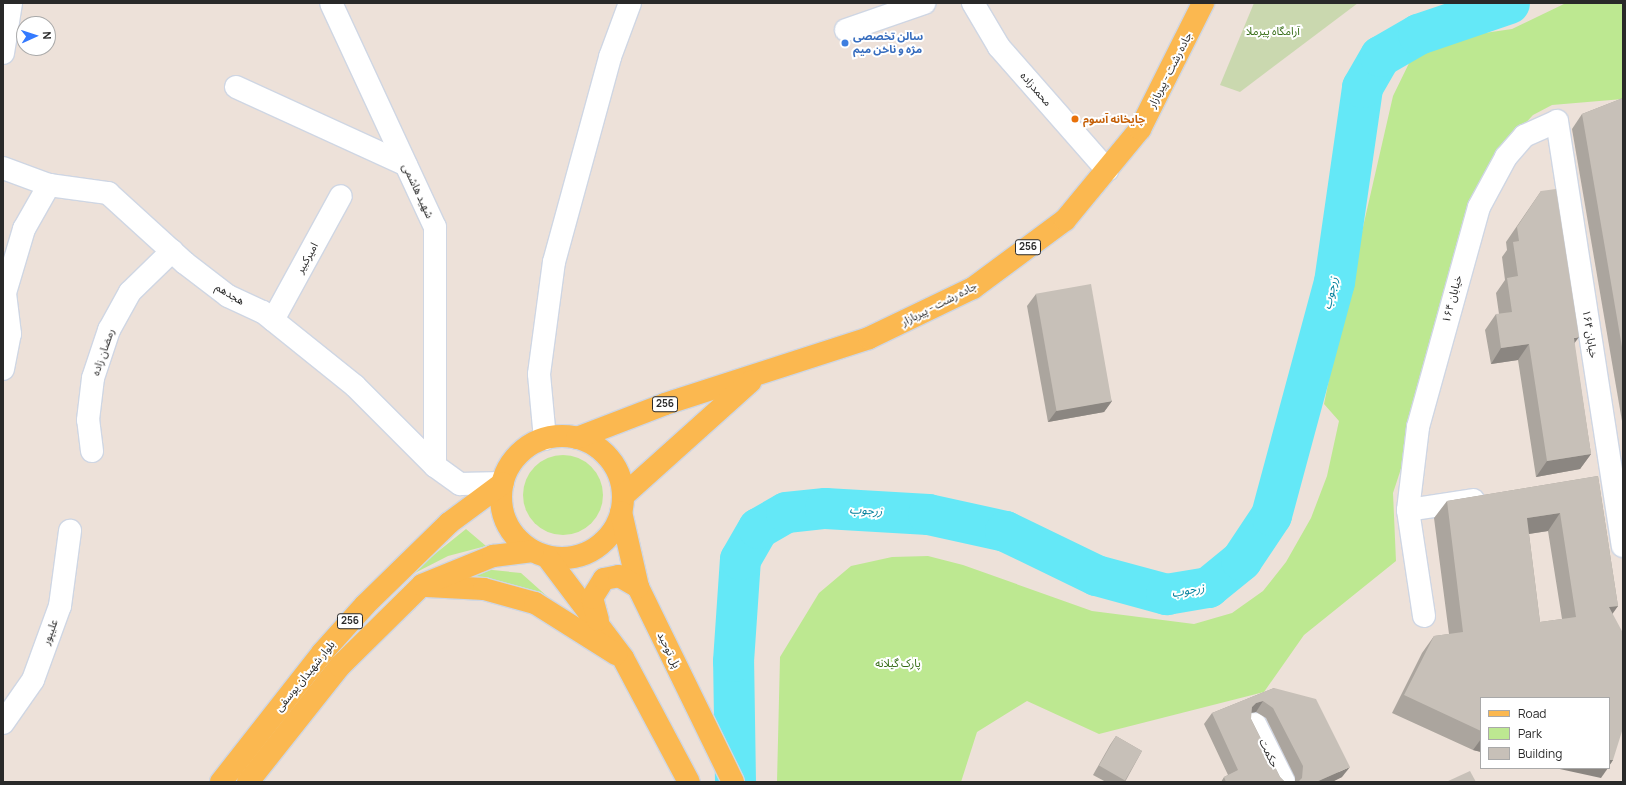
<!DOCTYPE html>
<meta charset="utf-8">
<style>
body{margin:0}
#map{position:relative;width:1626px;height:785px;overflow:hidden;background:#ede1d9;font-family:Manrope,"Noto Sans Arabic",sans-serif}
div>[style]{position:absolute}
.green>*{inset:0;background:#bde891}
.round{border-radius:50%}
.cemetery>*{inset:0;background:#cad8af}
.river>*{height:41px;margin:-20.5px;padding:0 20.5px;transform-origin:20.5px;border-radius:20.5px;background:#64e8f7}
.roads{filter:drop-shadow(1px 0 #cfd6e3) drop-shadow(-1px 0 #cfd6e3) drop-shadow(0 1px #cfd6e3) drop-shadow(0 -1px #cfd6e3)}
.minor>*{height:22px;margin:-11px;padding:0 11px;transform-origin:11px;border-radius:11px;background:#fff}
.major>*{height:22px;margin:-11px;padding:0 11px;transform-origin:11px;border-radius:11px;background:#fbb850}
.major>.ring{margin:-11px;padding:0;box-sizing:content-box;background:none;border:22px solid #fbb850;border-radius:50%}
.wall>*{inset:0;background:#aba59e}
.shaded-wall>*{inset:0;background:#8b8681}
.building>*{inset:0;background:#c7c0b8;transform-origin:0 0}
.dots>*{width:11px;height:11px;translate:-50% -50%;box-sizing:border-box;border:2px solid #fff;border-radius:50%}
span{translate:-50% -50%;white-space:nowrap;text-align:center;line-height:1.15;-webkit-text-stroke:4px #fff;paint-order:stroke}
.shield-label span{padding:1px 3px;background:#fff;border:1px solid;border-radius:3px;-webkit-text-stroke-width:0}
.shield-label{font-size:10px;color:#292929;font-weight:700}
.park-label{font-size:11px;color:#346b14}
.shop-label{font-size:11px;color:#366cbe;font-weight:700}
.left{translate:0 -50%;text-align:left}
.street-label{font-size:11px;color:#292929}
.food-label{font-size:11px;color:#c56008;font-weight:700}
.water-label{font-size:12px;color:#04809c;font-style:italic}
.frame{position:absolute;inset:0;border:4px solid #292929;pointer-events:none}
.legend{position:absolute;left:1480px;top:697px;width:130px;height:72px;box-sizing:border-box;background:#fff;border:1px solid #a9a9a9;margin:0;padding:5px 7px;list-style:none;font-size:12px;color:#292929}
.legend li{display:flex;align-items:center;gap:8px;height:20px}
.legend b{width:20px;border:1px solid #a9a9a9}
.north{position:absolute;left:16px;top:16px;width:40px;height:40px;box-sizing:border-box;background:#fff;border:1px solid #a9a9a9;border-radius:50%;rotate:87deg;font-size:11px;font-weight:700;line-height:16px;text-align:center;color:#292929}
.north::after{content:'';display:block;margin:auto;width:14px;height:18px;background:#347aff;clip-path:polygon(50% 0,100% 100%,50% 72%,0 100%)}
</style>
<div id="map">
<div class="green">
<div style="clip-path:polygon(1566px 3px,1623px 3px,1623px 99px,1552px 105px,1533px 115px,1509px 141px,1393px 493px,1396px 561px,1304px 635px,1264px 692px,1099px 734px,1027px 701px,977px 732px,961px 782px,777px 782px,780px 657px,819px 593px,851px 566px,892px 557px,928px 556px,963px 565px,1092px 611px,1194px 624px,1232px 613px,1263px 591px,1286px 562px,1311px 518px,1327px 476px,1339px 421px,1324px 404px,1336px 345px,1393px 96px,1413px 55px,1457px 37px,1512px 29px)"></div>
<div class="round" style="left:523px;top:455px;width:80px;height:80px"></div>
<div style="clip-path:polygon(466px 529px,486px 546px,448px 556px,405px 578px)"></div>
<div style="clip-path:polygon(483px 569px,521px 573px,549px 598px,519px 587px,460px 579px)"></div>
</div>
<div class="cemetery">
<div style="clip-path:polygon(1254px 3px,1358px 3px,1240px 92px,1220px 85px)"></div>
</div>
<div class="river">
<div style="left:735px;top:782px;width:121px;rotate:-90.9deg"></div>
<div style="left:733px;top:661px;width:102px;rotate:-86.1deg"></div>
<div style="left:740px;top:559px;width:36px;rotate:-60deg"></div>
<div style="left:758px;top:528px;width:32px;rotate:-30deg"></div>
<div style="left:786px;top:512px;width:39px;rotate:-6deg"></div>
<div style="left:825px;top:508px;width:103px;rotate:3.3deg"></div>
<div style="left:928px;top:514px;width:79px;rotate:12.4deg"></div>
<div style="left:1005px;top:531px;width:101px;rotate:25.8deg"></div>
<div style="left:1096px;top:575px;width:73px;rotate:15.2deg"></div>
<div style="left:1166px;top:594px;width:43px;rotate:-9.5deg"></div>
<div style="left:1208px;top:587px;width:43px;rotate:-39.3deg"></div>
<div style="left:1241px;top:560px;width:54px;rotate:-56.3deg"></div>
<div style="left:1271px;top:515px;width:241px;rotate:-74.9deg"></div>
<div style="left:1334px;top:282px;width:197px;rotate:-81.8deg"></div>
<div style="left:1362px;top:87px;width:36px;rotate:-60deg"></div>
<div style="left:1380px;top:56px;width:44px;rotate:-30.1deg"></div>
<div style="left:1418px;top:34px;width:96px;rotate:-18.8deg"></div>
</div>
<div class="roads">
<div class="minor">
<div style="left:331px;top:3px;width:247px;rotate:65.1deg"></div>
<div style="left:435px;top:227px;width:239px;rotate:90deg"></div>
<div style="left:973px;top:3px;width:51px;rotate:59.4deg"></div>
<div style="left:999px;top:47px;width:164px;rotate:48.7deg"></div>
<div style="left:846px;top:30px;width:83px;rotate:-19.1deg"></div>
<div style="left:3px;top:53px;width:51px;rotate:-80.9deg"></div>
<div style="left:236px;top:87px;width:187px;rotate:24.6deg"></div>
<div style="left:3px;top:168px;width:49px;rotate:20.3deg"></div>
<div style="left:49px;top:185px;width:60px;rotate:7.7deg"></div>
<div style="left:108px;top:193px;width:104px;rotate:42.3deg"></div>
<div style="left:185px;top:263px;width:54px;rotate:37.5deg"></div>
<div style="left:228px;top:296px;width:38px;rotate:25deg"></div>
<div style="left:263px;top:312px;width:118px;rotate:38.8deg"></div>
<div style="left:355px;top:386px;width:113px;rotate:45deg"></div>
<div style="left:435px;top:466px;width:31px;rotate:36deg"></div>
<div style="left:460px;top:484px;width:43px;rotate:-1.3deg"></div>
<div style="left:273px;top:320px;width:141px;rotate:-61.3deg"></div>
<div style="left:3px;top:369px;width:36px;rotate:-79deg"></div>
<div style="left:10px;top:334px;width:41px;rotate:-97deg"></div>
<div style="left:5px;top:293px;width:67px;rotate:-73.5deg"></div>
<div style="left:24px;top:229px;width:51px;rotate:-60.4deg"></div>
<div style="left:545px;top:439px;width:65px;rotate:-95.3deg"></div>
<div style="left:539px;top:374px;width:113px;rotate:-82.4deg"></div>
<div style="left:554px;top:262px;width:213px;rotate:-74.7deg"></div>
<div style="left:610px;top:57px;width:58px;rotate:-69.7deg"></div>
<div style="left:92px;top:451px;width:31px;rotate:-97deg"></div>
<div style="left:88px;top:420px;width:42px;rotate:-83.2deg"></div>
<div style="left:93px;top:378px;width:51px;rotate:-71.6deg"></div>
<div style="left:109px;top:330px;width:43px;rotate:-61.1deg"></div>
<div style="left:130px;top:292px;width:59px;rotate:-44.3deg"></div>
<div style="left:1408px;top:510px;width:66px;rotate:-8.7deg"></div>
<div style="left:1424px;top:616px;width:107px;rotate:-98.6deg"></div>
<div style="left:1408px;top:510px;width:84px;rotate:-83.1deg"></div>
<div style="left:1418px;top:427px;width:228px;rotate:-74.5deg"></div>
<div style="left:1479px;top:207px;width:57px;rotate:-61.6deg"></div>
<div style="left:1506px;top:157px;width:28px;rotate:-49deg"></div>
<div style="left:1524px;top:136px;width:36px;rotate:-24deg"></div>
<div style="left:1557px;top:121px;width:430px;rotate:81.2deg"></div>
<div style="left:3px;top:723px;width:52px;rotate:-55.1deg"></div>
<div style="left:33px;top:680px;width:79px;rotate:-70deg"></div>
<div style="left:60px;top:606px;width:76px;rotate:-82.4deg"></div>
<div style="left:1255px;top:724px;width:65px;rotate:63.4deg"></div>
</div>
<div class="major">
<div class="ring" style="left:501px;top:436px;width:100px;height:100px"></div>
<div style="left:577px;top:438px;width:94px;rotate:-21.1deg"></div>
<div style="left:665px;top:404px;width:214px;rotate:-17.9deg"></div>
<div style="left:869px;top:338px;width:115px;rotate:-25.7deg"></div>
<div style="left:973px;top:288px;width:114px;rotate:-36.5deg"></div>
<div style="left:1065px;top:220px;width:118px;rotate:-50.5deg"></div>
<div style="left:1140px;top:129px;width:141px;rotate:-63.4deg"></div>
<div style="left:623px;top:496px;width:171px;rotate:-41.9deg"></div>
<div style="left:621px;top:512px;width:77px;rotate:77.2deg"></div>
<div style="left:638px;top:587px;width:217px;rotate:64deg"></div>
<div style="left:547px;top:557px;width:126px;rotate:53deg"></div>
<div style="left:623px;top:658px;width:140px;rotate:62deg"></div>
<div style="left:427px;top:586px;width:57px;rotate:3deg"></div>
<div style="left:484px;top:589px;width:53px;rotate:15.4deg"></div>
<div style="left:535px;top:603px;width:96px;rotate:32.2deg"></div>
<div style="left:598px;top:620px;width:23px;rotate:-105deg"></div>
<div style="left:592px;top:598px;width:22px;rotate:-58deg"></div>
<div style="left:604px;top:579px;width:15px;rotate:-11deg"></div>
<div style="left:619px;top:576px;width:22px;rotate:30deg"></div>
<div style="left:221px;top:782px;width:164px;rotate:-51.9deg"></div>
<div style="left:322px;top:653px;width:64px;rotate:-48.1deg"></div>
<div style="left:365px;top:605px;width:117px;rotate:-44.3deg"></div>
<div style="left:449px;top:523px;width:67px;rotate:-36.5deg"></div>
<div style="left:248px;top:782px;width:148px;rotate:-51.6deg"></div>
<div style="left:340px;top:666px;width:115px;rotate:-44.6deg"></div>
<div style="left:422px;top:585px;width:77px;rotate:-22.2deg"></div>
<div style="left:493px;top:556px;width:40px;rotate:-7.1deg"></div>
</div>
</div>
<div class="wall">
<div style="clip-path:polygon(1623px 98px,1623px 427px,1572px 129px,1582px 114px)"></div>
<div style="clip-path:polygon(1541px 191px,1574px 343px,1591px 454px,1580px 469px,1536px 477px,1518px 360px,1491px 364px,1485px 330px,1496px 314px,1499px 314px,1496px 293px,1505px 280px,1502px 257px,1507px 250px,1506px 242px)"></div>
<div style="clip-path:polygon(1036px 294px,1112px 401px,1104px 412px,1048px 422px,1027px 306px)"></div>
<div style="clip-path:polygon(evenodd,1598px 476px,1618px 606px,1612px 613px,1613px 760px,1609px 766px,1609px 698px,1481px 698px,1481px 752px,1473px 750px,1392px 713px,1422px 653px,1434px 636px,1449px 634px,1434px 518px,1447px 501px,1598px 476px,1548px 531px,1562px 619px,1540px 622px,1529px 534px,1548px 531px)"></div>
<div style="clip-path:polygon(1274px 688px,1342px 777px,1332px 782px,1295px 782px,1295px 777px,1266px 718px,1256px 712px,1251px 713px,1251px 719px,1280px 777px,1285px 782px,1221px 782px,1224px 777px,1228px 775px,1204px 724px,1212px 713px)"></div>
<div style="clip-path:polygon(1116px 736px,1142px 751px,1125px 782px,1106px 782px,1093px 775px,1110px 745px)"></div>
</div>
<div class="shaded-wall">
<div style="clip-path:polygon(1579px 337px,1568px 352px,1574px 338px)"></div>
<div style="clip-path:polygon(1529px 344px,1518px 360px,1491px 364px,1501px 348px)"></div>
<div style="clip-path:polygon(1112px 401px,1104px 412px,1048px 422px,1057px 410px)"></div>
<div style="clip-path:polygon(1591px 454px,1580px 469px,1536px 477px,1547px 461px)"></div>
<div style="clip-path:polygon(1560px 513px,1548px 531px,1515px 536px,1527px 518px)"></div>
<div style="clip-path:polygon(1618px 606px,1606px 623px,1609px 607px)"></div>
<div style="clip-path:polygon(1263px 701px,1256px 712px,1249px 713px,1252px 707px,1256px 703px)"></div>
<div style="clip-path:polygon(1481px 739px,1481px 752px,1473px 750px)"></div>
<div style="clip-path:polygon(1609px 760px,1613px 760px,1609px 766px)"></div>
<div style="clip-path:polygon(1350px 767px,1342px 777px,1332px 782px,1316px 782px)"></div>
<div style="clip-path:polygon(1555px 768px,1608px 768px,1601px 778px)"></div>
</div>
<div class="building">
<div style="clip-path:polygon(1623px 98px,1623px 353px,1582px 114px)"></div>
<div style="clip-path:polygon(1556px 189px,1579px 337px,1574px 338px,1591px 454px,1547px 461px,1529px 344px,1501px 348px,1496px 314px,1512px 312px,1507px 278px,1518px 276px,1513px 242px,1519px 241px,1517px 227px,1541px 191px)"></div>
<div style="left:1091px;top:284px;width:119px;height:56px;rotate:80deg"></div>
<div style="clip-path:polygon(evenodd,1598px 476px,1618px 606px,1609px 607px,1623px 633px,1623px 728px,1613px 760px,1609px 760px,1609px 698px,1481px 698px,1481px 731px,1404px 695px,1434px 636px,1463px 632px,1447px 501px,1598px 476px,1560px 513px,1576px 617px,1540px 622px,1527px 518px,1560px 513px)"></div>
<div style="clip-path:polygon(1274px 688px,1316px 699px,1350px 767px,1316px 782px,1298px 782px,1302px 778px,1303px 766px,1273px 708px,1263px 701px,1256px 703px,1252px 707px,1251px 719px,1280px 777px,1285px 782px,1226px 782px,1224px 777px,1238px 770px,1212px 713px)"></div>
<div style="left:1116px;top:736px;width:30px;height:34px;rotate:30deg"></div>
<div style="clip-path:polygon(1470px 771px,1476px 782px,1446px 782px)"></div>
</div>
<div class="dots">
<div style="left:845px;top:43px;background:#3f7fe0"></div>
<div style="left:1075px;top:119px;background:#e8710a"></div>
</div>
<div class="shield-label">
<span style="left:1028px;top:247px">256</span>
<span style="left:665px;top:404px">256</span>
<span style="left:350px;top:621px">256</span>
</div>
<div class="park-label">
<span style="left:1273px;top:31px">آرامگاه پیرملا</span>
<span style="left:898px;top:663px">پارک گیلانه</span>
</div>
<div class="shop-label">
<span class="left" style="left:853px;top:43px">سالن تخصصی<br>مژه و ناخن میم</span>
</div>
<div class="street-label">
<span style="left:1170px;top:70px;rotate:-63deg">جاده رشت - پیربازار</span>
<span style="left:1036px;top:89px;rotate:49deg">محمدزاده</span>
<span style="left:418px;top:191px;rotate:65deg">شهید هاشمی</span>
<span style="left:307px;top:258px;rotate:-61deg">امیرکبیر</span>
<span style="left:230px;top:294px;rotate:31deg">هجدهم</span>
<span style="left:1452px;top:299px;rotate:-75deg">خیابان ۱۶۴</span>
<span style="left:939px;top:304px;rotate:-27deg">جاده رشت - پیربازار</span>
<span style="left:1590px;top:334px;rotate:81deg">۱۶۴ خیابان</span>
<span style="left:103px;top:352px;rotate:-71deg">رمضان زاده</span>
<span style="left:50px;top:632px;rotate:-70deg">علیپور</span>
<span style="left:669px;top:650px;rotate:64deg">پل توحید</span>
<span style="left:305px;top:676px;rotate:-51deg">بلوار شهیدان یوسفی</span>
<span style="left:1269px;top:753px;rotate:64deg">حکمت</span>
</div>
<div class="food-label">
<span class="left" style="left:1083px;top:119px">چایخانه آسوم</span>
</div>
<div class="water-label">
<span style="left:1330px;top:293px;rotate:-77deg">زرجوب</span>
<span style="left:866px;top:510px;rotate:3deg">زرجوب</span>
<span style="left:1188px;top:590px;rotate:-10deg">زرجوب</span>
</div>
<div class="frame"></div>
<ul class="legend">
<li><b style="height:5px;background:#fbb850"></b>Road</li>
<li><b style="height:11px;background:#bde891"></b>Park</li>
<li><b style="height:11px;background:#c7c0b8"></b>Building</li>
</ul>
<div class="north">N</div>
</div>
